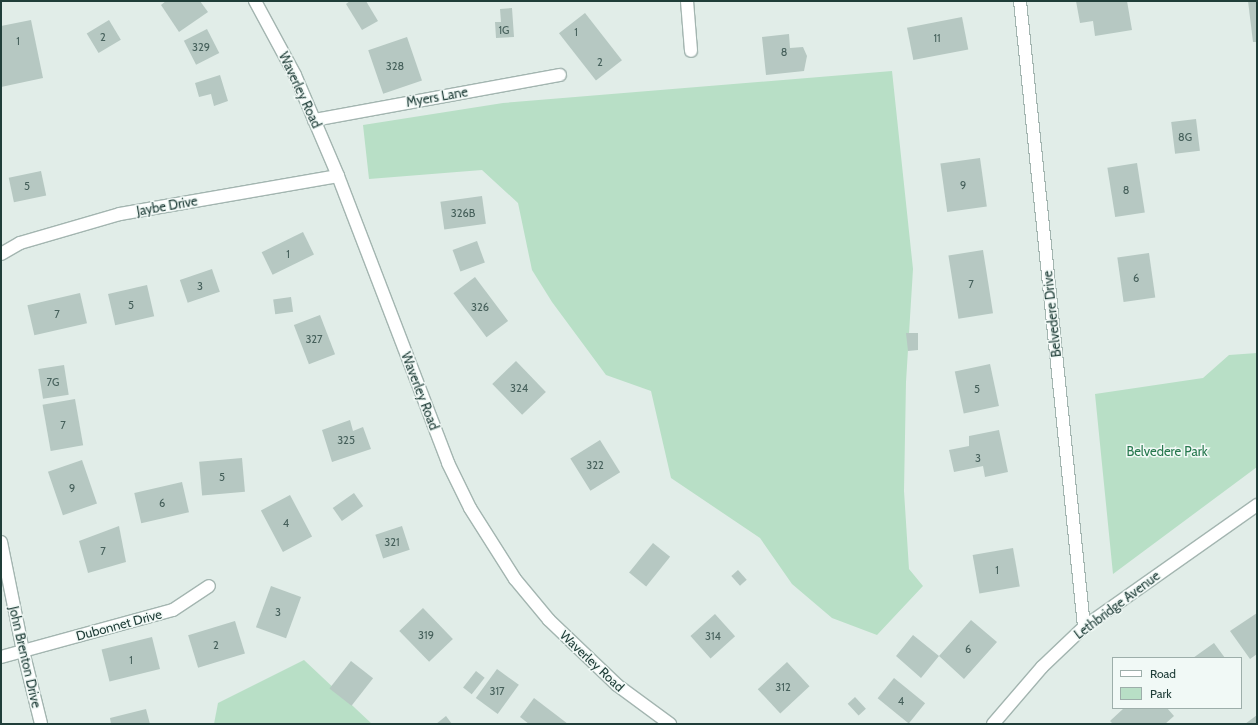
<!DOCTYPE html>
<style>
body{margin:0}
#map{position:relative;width:1258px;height:725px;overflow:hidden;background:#e1ede8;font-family:Cabin,sans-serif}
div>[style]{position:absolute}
.green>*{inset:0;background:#b8dfc6}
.building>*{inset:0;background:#b6c8c2;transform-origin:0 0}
.roads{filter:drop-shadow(1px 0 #a3b5b0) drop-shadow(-1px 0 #a3b5b0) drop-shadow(0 1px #a3b5b0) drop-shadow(0 -1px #a3b5b0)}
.street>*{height:12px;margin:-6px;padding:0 6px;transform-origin:6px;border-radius:6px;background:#fff}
.secondary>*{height:12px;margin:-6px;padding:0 6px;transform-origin:6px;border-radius:6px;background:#fff}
span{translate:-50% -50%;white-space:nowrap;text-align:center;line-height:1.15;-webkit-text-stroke:3px #f1f9f6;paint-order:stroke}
.number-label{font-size:11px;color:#46605b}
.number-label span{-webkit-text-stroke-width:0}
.street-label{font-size:13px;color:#203e39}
.park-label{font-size:13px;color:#27784e}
.frame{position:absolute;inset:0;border:2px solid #203e39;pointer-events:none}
.legend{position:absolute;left:1112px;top:657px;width:130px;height:52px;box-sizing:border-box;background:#f1f9f6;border:1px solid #9daeaa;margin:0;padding:5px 7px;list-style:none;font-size:12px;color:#203e39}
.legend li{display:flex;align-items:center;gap:8px;height:20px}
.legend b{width:20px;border:1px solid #9daeaa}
</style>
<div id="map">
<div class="green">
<div style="clip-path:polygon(892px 71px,913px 269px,906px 382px,904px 491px,909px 569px,923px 586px,877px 635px,832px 618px,792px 584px,760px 538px,671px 478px,651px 391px,606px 375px,552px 302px,532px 270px,518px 203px,482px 170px,369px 179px,363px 125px,503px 103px)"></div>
<div style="clip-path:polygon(1257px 353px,1257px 467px,1113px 574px,1095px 394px,1203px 378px,1229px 355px)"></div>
<div style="clip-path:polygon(304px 660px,372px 724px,214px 724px,218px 703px)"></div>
</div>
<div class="building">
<div style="clip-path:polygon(166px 1px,200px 1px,208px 12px,179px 32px,161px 5px)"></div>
<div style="clip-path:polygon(350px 1px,366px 1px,378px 21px,362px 30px,346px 4px)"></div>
<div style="clip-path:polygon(1076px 1px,1127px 1px,1132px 30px,1095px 36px,1093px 21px,1080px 23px)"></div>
<div style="clip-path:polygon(1248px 1px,1257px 1px,1257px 42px,1253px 42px)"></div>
<div style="clip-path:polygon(512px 8px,514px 37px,496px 38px,495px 22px,501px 22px,500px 9px)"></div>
<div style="left:585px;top:13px;width:60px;height:33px;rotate:52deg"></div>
<div style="left:962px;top:17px;width:33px;height:56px;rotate:79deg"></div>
<div style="clip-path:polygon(31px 20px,43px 78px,1px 87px,1px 26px)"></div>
<div style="left:109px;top:20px;width:23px;height:26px;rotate:59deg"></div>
<div style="left:207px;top:29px;width:27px;height:26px;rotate:63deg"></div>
<div style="clip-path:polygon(789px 34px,790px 48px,803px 47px,807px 56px,804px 71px,766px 75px,762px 37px)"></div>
<div style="left:407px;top:37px;width:46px;height:41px;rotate:71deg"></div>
<div style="clip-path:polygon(220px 75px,228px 101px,214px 106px,211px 94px,199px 97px,195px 83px)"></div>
<div style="left:1196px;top:119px;width:32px;height:25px;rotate:83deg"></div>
<div style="left:980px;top:158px;width:49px;height:40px;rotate:82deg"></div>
<div style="left:1137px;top:163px;width:50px;height:30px;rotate:81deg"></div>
<div style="left:41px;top:171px;width:25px;height:33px;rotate:78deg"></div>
<div style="left:482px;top:196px;width:28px;height:42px;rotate:82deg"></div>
<div style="left:303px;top:232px;width:25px;height:46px;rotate:64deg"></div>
<div style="left:477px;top:241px;width:23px;height:26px;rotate:70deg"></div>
<div style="left:983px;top:250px;width:64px;height:35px;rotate:81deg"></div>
<div style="left:1149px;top:253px;width:45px;height:32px;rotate:82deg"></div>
<div style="left:212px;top:269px;width:24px;height:34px;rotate:71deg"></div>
<div style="left:475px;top:277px;width:55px;height:27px;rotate:53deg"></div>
<div style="left:147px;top:285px;width:32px;height:40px;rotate:77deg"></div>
<div style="left:80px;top:293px;width:31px;height:54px;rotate:77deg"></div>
<div style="left:291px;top:297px;width:15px;height:18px;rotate:82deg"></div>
<div style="left:320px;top:315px;width:42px;height:28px;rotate:69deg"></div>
<div style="clip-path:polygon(906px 333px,918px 333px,918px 350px,908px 351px)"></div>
<div style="left:516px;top:361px;width:43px;height:33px;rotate:46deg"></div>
<div style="left:990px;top:364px;width:43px;height:36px;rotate:78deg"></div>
<div style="left:64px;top:365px;width:30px;height:26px;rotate:81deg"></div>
<div style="left:75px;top:399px;width:47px;height:33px;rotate:80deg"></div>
<div style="clip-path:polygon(350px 420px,353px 431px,363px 427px,371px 449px,332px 462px,322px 430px)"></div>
<div style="clip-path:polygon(999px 430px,1008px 472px,985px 477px,983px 466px,954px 472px,949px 450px,969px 446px,969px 436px)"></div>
<div style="left:600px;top:440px;width:38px;height:35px;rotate:58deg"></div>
<div style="left:242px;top:458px;width:34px;height:43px;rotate:85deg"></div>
<div style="left:82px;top:460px;width:46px;height:36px;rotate:71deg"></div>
<div style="left:182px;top:482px;width:31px;height:49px;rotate:77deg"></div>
<div style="left:354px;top:493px;width:16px;height:26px;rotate:55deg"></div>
<div style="left:290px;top:495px;width:47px;height:33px;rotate:62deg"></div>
<div style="clip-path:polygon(119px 526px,126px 562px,88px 573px,79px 541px)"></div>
<div style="left:402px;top:526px;width:25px;height:28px;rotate:72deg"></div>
<div style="left:653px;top:543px;width:22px;height:38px;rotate:39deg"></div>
<div style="left:1013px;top:548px;width:39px;height:41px;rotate:80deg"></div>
<div style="left:738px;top:570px;width:13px;height:9px;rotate:48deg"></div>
<div style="left:271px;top:586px;width:32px;height:44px;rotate:20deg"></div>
<div style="left:423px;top:608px;width:43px;height:33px;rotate:46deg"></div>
<div style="clip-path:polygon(1257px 613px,1257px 654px,1250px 659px,1230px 631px)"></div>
<div style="left:715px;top:614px;width:30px;height:33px;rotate:48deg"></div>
<div style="clip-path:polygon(971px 620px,997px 642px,964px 679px,939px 656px,921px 678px,896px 656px,913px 635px,939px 656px)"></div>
<div style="left:235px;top:621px;width:34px;height:49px;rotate:73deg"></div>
<div style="left:152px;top:637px;width:33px;height:52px;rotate:76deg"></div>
<div style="clip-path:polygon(1214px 643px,1225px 658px,1193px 658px)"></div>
<div style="left:351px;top:661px;width:28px;height:35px;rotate:38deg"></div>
<div style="left:787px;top:662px;width:33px;height:40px;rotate:47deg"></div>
<div style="left:497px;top:669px;width:27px;height:36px;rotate:36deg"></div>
<div style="left:476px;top:671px;width:11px;height:21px;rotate:38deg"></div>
<div style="left:894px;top:678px;width:40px;height:26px;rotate:39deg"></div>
<div style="left:855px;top:697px;width:16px;height:10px;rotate:47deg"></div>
<div style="clip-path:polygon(534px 698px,568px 724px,529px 724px,520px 717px)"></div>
<div style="clip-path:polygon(1124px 708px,1167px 708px,1174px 716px,1165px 724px,1113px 724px,1110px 721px)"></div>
<div style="clip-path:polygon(146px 709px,150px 724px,111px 724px,110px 718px)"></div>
<div style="clip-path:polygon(1257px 715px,1257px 724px,1245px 724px)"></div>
<div style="clip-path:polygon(446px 716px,452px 724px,436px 724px)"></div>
</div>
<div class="roads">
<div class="street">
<div style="left:687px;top:1px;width:50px;rotate:85.4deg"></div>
<div style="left:1020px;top:1px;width:629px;rotate:84.16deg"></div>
<div style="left:314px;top:120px;width:250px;rotate:-10.4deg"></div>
<div style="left:1px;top:254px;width:22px;rotate:-30deg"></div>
<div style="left:20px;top:243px;width:104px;rotate:-16.2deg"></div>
<div style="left:120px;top:214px;width:221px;rotate:-9.9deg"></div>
<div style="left:1px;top:542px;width:111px;rotate:78.6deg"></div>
<div style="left:23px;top:651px;width:75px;rotate:76.1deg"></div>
<div style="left:1px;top:657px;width:178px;rotate:-15.3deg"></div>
<div style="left:173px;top:610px;width:43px;rotate:-33.7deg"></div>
<div style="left:993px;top:724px;width:75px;rotate:-49.3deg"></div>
<div style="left:1042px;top:667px;width:58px;rotate:-43.6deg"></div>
<div style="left:1084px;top:627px;width:212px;rotate:-35.2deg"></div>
</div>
<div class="secondary">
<div style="left:255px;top:1px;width:84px;rotate:61.6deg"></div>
<div style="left:295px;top:75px;width:110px;rotate:66.9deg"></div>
<div style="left:338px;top:176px;width:307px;rotate:69deg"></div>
<div style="left:448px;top:463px;width:50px;rotate:63.9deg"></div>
<div style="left:470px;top:508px;width:84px;rotate:57.6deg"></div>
<div style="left:515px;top:579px;width:53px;rotate:50.3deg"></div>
<div style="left:549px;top:620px;width:94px;rotate:43.7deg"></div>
<div style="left:617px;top:685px;width:66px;rotate:36.3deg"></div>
</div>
</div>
<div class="number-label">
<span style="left:504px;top:30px">1G</span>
<span style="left:576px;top:32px">1</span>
<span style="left:103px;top:37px">2</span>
<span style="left:937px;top:38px">11</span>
<span style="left:18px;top:41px">1</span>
<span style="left:201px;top:47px">329</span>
<span style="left:784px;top:52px">8</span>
<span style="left:600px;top:62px">2</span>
<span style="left:395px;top:66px">328</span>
<span style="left:1185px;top:137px">8G</span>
<span style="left:963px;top:185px">9</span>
<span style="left:27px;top:186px">5</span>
<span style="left:1126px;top:190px">8</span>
<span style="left:463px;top:213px">326B</span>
<span style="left:288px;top:254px">1</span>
<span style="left:1136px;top:278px">6</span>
<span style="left:971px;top:284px">7</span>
<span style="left:200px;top:286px">3</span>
<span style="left:131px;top:305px">5</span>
<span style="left:480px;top:307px">326</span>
<span style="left:57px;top:314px">7</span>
<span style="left:314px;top:339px">327</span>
<span style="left:53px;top:382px">7G</span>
<span style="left:519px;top:388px">324</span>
<span style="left:977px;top:389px">5</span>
<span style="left:63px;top:425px">7</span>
<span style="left:346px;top:440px">325</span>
<span style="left:978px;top:458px">3</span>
<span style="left:595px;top:465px">322</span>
<span style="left:222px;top:477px">5</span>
<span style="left:72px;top:488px">9</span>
<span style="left:162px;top:503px">6</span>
<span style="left:286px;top:523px">4</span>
<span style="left:392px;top:542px">321</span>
<span style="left:103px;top:551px">7</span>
<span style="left:997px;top:570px">1</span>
<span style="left:278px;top:612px">3</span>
<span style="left:426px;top:635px">319</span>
<span style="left:713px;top:636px">314</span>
<span style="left:216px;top:645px">2</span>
<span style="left:968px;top:649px">6</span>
<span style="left:131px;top:660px">1</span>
<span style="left:783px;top:687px">312</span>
<span style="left:497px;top:691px">317</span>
<span style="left:901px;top:701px">4</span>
</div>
<div class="street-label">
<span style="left:300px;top:90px;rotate:65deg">Waverley Road</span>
<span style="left:437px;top:97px;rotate:-10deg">Myers Lane</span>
<span style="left:167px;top:206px;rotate:-10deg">Jaybe Drive</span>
<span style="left:1052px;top:314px;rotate:-96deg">Belvedere Drive</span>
<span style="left:420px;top:391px;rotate:69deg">Waverley Road</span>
<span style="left:1117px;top:605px;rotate:-37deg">Lethbridge Avenue</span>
<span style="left:119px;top:625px;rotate:-15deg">Dubonnet Drive</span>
<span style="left:25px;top:657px;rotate:77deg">John Brenton Drive</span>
<span style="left:592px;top:661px;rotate:43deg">Waverley Road</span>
</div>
<div class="park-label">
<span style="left:1167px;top:451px">Belvedere Park</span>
</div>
<div class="frame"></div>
<ul class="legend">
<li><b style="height:5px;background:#fff"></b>Road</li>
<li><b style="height:11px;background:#b8dfc6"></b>Park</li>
</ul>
</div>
